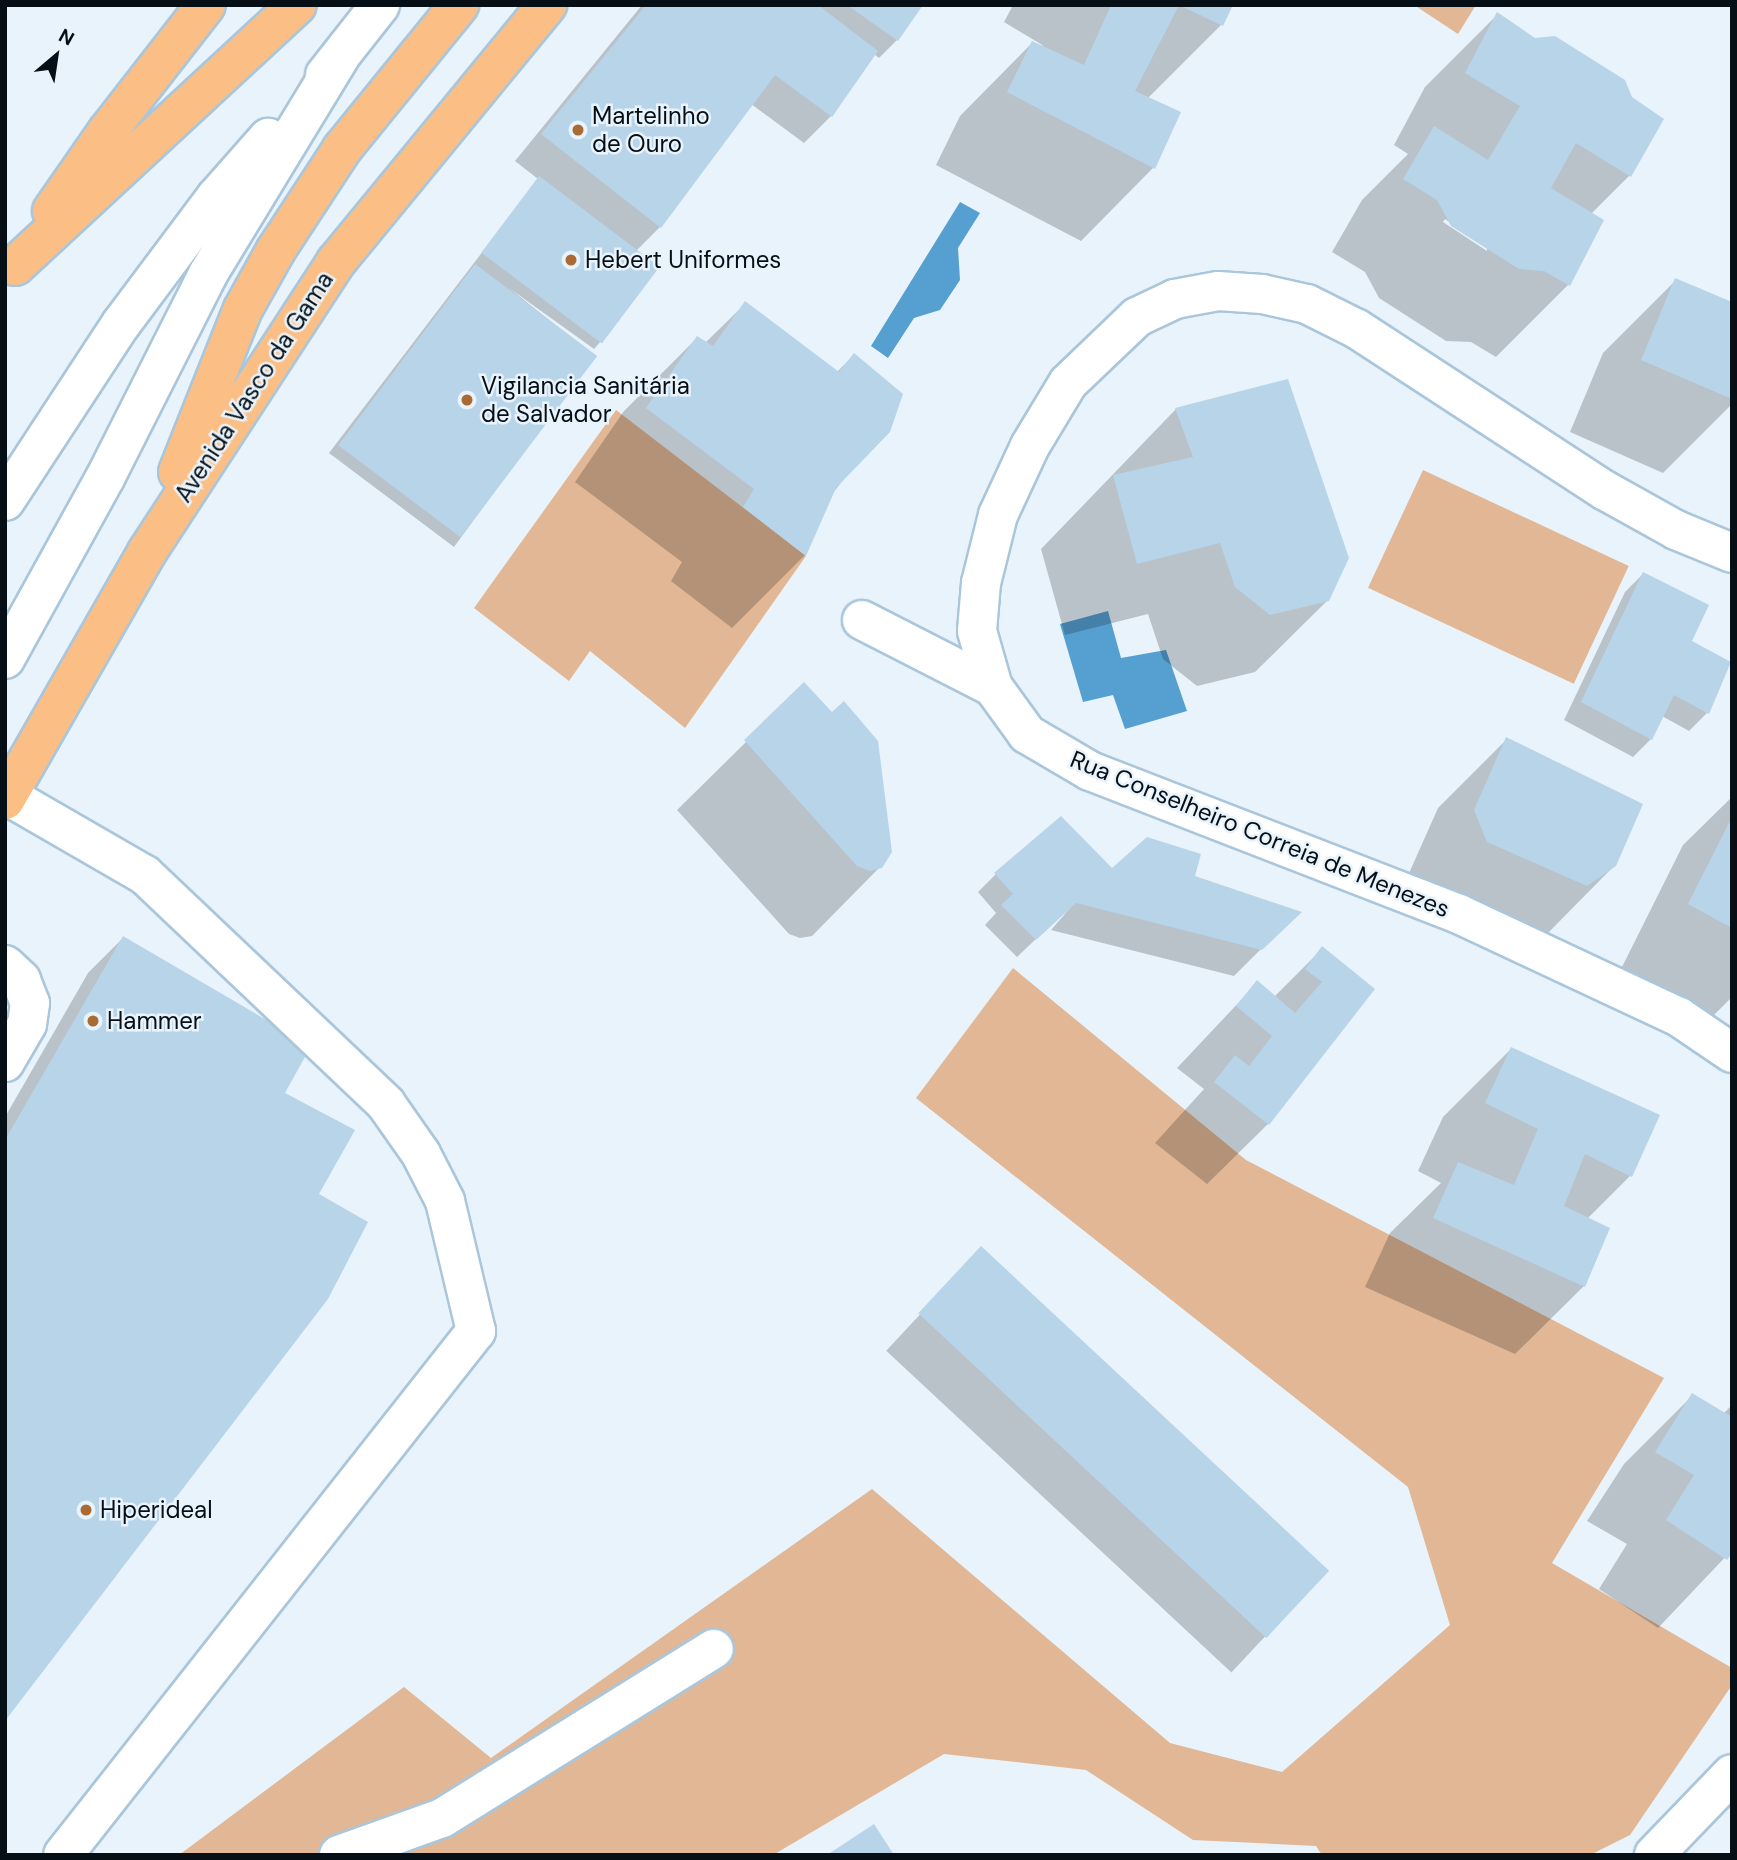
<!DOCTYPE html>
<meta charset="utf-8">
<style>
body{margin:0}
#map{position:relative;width:1737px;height:1860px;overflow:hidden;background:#e8f3fc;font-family:"DM Sans",sans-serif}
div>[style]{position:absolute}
.green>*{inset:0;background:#e1b795;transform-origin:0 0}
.water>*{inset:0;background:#55a0d1}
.shadow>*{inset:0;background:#0003;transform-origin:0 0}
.building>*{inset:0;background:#b8d4e9;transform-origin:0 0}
.roads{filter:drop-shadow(2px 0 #aac6db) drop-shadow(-2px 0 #aac6db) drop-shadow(0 2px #aac6db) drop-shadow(0 -2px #aac6db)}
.minor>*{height:38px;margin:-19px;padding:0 19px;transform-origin:19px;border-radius:19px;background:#fff}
.major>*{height:38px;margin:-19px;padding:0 19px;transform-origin:19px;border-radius:19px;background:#fbbf86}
.dots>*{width:19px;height:19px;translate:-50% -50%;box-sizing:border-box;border:4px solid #e8f3fc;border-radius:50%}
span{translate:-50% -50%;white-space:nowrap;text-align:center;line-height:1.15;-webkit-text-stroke:5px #e8f3fc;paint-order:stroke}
.poi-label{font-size:24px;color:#060f16}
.left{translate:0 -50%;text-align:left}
.street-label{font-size:24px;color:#060f16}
.frame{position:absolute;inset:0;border:7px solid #060f16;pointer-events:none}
.north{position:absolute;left:21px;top:21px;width:70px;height:70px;-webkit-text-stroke:5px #e8f3fc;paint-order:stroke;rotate:29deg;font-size:19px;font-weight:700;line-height:28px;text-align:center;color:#060f16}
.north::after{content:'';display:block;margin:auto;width:24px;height:32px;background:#060f16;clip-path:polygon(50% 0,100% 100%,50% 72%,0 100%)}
</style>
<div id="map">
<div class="green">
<div style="clip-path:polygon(1414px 5px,1476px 5px,1458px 34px)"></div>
<div style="clip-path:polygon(616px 410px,806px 556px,685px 728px,590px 651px,569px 681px,474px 608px)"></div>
<div style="left:1423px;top:470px;width:227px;height:130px;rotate:25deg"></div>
<div style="clip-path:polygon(1013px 968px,1246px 1160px,1664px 1378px,1552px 1563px,1732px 1668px,1732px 1685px,1630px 1835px,1590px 1855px,1322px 1855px,1316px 1846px,1193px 1840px,1086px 1770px,944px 1754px,773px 1855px,179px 1855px,404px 1687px,491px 1758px,872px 1489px,1170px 1743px,1282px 1772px,1450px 1625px,1408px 1487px,916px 1098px)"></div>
</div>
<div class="water">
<div style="clip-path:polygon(960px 202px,980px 213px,958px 248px,960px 280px,940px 310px,914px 318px,888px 358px,871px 346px)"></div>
<div style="clip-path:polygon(1108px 611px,1121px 658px,1166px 650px,1187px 711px,1125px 729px,1113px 695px,1083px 702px,1060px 624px)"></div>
</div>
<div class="shadow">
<div style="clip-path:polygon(642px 5px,921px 5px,897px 40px,879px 58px,874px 54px,831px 116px,804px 143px,751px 104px,660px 227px,636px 251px,602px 340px,594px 349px,509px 288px,594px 356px,454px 547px,329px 453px,538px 179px,515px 161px)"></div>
<div style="clip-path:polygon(1013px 5px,1231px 5px,1221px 25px,1147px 99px,1179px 113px,1153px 168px,1081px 241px,936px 165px,960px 116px,1032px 43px,1044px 46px,1004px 22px)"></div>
<div style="clip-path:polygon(evenodd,1497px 15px,1662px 120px,1629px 176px,1591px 214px,1568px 285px,1496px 357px,1471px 342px,1446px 341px,1379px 298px,1365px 272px,1332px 252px,1362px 200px,1408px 154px,1394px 145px,1425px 87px,1497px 15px,1445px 219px,1487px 247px,1487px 251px,1443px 222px,1445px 219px)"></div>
<div style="clip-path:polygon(1675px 281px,1732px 304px,1732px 404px,1663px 473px,1570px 432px,1603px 353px)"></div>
<div style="clip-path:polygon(745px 304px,837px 372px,854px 355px,851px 469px,828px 500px,805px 555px,732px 628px,671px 581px,682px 562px,575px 482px,624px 411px,697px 338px,705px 343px)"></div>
<div style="clip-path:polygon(1176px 409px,1328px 600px,1255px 672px,1197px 686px,1163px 659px,1148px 614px,1065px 635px,1041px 549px)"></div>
<div style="clip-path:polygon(1643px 574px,1690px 642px,1707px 713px,1689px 731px,1662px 716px,1651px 739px,1633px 757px,1564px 720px,1625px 592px)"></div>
<div style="clip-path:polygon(804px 685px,881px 866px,812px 936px,800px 938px,789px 934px,677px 810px)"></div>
<div style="clip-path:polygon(1507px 739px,1615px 865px,1546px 935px,1406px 880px,1438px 808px)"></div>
<div style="clip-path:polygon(1732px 797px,1732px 997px,1704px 1025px,1617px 977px,1683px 845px)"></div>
<div style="clip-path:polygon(996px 874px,1192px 877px,1298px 912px,1234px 976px,1051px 930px,1077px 900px,1017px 957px,985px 925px,996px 913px,978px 892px)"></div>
<div style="clip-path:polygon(123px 938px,283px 1093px,5px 1719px,5px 1117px,88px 973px)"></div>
<div style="clip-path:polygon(1322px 949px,1372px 990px,1268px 1124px,1207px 1184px,1155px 1143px,1204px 1089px,1177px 1068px,1258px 982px,1274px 997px)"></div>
<div style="clip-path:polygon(1511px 1049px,1630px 1176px,1587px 1219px,1584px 1286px,1515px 1354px,1365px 1287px,1390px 1233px,1441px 1183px,1418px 1171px,1443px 1117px)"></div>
<div style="left:981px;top:1249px;width:472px;height:139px;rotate:43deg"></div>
<div style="clip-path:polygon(1693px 1395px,1723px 1414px,1732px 1405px,1732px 1550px,1658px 1628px,1599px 1589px,1627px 1544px,1587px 1521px,1624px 1464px)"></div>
</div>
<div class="building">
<div style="clip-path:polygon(646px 5px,818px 5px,878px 51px,832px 117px,775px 75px,661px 228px,541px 134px)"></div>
<div style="clip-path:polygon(847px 5px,923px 5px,898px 41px)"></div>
<div style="clip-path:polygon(1111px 5px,1179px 5px,1135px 91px,1181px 112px,1155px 169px,1007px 92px,1032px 41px,1084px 65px)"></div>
<div style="clip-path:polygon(1179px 5px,1233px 5px,1223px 26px)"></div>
<div style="clip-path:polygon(1497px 12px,1535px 38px,1555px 36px,1625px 80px,1632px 97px,1664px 119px,1631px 177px,1576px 143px,1551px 188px,1604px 220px,1570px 286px,1544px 271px,1519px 269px,1451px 226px,1437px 200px,1403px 179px,1434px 126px,1488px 160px,1520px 106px,1465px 73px)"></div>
<div style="left:539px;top:176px;width:151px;height:96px;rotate:37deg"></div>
<div style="left:475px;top:264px;width:153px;height:227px;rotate:37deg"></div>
<div style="clip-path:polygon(1675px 278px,1732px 302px,1732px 399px,1641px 360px)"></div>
<div style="clip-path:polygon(745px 301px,839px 372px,854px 353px,903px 394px,890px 432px,836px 488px,806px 556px,743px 507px,754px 489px,646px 408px,697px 336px,713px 346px)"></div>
<div style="clip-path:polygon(1288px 379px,1349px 558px,1329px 601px,1270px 615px,1235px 587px,1220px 543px,1137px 564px,1113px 475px,1193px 457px,1175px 408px)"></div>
<div style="clip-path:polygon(1643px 572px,1709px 605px,1692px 641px,1731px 662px,1709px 714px,1674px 695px,1652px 740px,1581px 702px)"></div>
<div style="clip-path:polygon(804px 682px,832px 712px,844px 701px,878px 741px,892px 852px,882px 868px,870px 871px,857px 866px,744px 740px)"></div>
<div style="clip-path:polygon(1506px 737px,1643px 804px,1616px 866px,1587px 886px,1487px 842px,1474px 810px)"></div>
<div style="clip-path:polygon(1061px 816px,1112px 868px,1147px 837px,1201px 854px,1195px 876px,1302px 912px,1262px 950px,1076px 903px,1036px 940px,1001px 905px,1013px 894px,994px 873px)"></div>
<div style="clip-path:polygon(1732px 817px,1732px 928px,1688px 904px)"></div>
<div style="clip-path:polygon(123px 936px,311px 1046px,285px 1093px,355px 1130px,319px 1194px,368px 1222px,328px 1299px,5px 1721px,5px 1140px)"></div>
<div style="clip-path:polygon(1322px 946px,1375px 989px,1269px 1125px,1214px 1082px,1235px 1055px,1249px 1066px,1272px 1036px,1236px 1006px,1257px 980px,1295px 1013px,1322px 982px,1305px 969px)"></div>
<div style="clip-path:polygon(1511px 1047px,1660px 1115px,1632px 1177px,1585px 1154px,1564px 1206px,1610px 1228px,1585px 1287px,1433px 1218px,1458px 1162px,1514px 1185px,1538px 1129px,1485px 1103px)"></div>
<div style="left:981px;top:1246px;width:476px;height:92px;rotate:43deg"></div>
<div style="clip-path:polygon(1692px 1393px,1732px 1417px,1732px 1553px,1727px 1560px,1666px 1520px,1694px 1475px,1655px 1452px)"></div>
<div style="clip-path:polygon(874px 1824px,894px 1855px,827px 1855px)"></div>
</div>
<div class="roads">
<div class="minor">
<div style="left:325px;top:75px;width:89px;rotate:-51.8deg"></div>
<div style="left:5px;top:501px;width:212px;rotate:-56.8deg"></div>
<div style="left:121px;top:324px;width:159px;rotate:-53.2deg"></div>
<div style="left:216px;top:197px;width:79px;rotate:-48.6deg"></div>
<div style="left:1732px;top:553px;width:61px;rotate:-157.7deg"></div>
<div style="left:1676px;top:530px;width:82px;rotate:-150.9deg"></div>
<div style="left:1604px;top:490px;width:295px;rotate:-146.9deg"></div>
<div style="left:1357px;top:329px;width:56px;rotate:-153.4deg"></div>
<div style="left:1307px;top:304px;width:46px;rotate:-167.5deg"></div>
<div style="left:1262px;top:294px;width:44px;rotate:-176.1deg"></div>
<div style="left:1218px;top:291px;width:44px;rotate:169.5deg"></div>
<div style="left:1175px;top:299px;width:42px;rotate:154.7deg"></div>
<div style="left:1137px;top:317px;width:95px;rotate:136.3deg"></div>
<div style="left:1068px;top:383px;width:74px;rotate:121.1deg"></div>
<div style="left:1030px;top:446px;width:76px;rotate:114.9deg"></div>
<div style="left:998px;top:515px;width:70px;rotate:104deg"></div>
<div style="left:981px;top:583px;width:48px;rotate:94.8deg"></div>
<div style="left:977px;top:631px;width:58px;rotate:74.1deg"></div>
<div style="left:993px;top:687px;width:58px;rotate:54.1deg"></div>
<div style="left:1027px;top:734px;width:73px;rotate:30.4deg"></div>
<div style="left:1090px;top:771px;width:396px;rotate:21.2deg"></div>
<div style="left:1459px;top:914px;width:243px;rotate:25.1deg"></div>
<div style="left:1679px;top:1017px;width:64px;rotate:34.2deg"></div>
<div style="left:862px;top:620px;width:147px;rotate:27.1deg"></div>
<div style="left:5px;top:659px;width:207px;rotate:-61.1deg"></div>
<div style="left:105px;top:478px;width:229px;rotate:-63.2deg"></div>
<div style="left:208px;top:274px;width:254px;rotate:-58.7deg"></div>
<div style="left:8px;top:796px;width:158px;rotate:30deg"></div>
<div style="left:145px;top:875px;width:332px;rotate:43.5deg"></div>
<div style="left:386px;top:1104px;width:61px;rotate:55deg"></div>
<div style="left:421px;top:1154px;width:53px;rotate:62.9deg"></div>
<div style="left:445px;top:1201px;width:134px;rotate:76.6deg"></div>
<div style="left:476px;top:1331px;width:667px;rotate:128.24deg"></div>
<div style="left:5px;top:965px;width:22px;rotate:43deg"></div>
<div style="left:21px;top:980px;width:25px;rotate:69deg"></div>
<div style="left:30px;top:1003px;width:21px;rotate:98deg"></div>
<div style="left:27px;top:1024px;width:44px;rotate:120.1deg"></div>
<div style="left:339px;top:1855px;width:109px;rotate:-19.8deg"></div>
<div style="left:442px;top:1818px;width:320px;rotate:-31.9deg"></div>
<div style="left:1654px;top:1855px;width:112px;rotate:-46.1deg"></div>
</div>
<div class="major">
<div style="left:52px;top:211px;width:96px;rotate:-55.2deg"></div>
<div style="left:107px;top:132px;width:161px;rotate:-52.1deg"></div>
<div style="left:15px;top:266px;width:384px;rotate:-42.8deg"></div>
<div style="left:178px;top:472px;width:175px;rotate:-68.3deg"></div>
<div style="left:243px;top:309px;width:68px;rotate:-60.8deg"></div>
<div style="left:276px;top:250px;width:121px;rotate:-56.8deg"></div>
<div style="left:342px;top:149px;width:186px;rotate:-50.9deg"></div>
<div style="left:5px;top:800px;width:286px;rotate:-60.2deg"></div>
<div style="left:147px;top:552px;width:346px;rotate:-56.9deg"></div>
<div style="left:336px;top:262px;width:333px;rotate:-50.6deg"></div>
</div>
</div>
<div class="dots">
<div style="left:578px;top:130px;background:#aa6b32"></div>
<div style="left:571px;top:260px;background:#aa6b32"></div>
<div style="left:467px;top:400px;background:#aa6b32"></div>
<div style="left:93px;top:1021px;background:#aa6b32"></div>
<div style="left:86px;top:1510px;background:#aa6b32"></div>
</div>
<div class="poi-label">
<span class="left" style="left:592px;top:130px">Martelinho<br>de Ouro</span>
<span class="left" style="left:585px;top:260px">Hebert Uniformes</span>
<span class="left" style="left:481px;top:400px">Vigilancia Sanitária<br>de Salvador</span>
<span class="left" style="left:107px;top:1021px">Hammer</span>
<span class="left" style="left:100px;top:1510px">Hiperideal</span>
</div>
<div class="street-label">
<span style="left:254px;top:387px;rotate:-57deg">Avenida Vasco da Gama</span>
<span style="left:1260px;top:834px;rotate:22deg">Rua Conselheiro Correia de Menezes</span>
</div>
<div class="frame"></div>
<div class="north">N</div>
</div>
